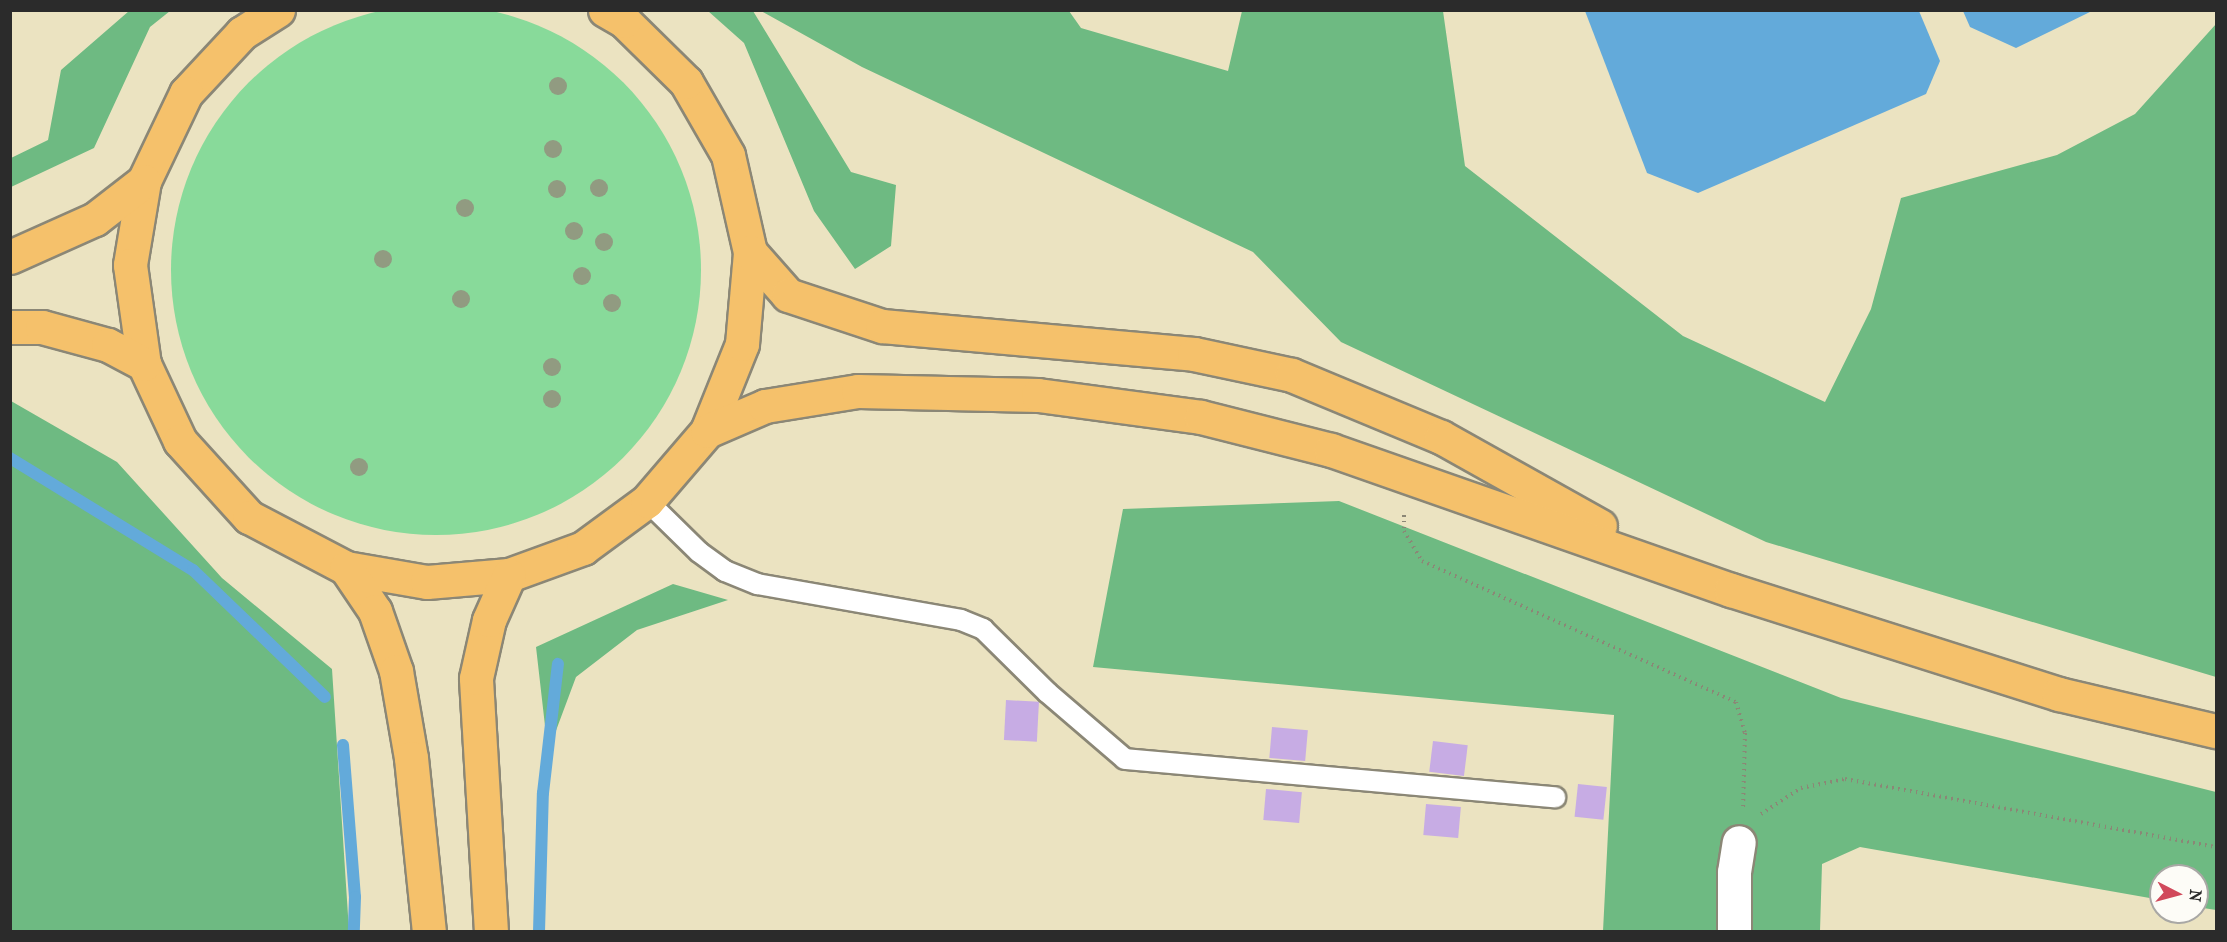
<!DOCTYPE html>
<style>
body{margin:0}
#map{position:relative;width:2227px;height:942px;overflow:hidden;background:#ebe3c1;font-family:"IM FELL French Canon",serif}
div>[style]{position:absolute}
.green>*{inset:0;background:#88da9a}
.round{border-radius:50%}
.forest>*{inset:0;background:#6eba82}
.water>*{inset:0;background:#63aada}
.stream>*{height:12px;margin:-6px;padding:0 6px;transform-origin:6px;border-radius:6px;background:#63aada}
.building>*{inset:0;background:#c7ace4;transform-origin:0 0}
.path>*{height:4px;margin-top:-2px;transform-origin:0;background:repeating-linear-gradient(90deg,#8b8776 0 1.5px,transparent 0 6px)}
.roads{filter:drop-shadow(2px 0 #8b8776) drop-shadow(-2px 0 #8b8776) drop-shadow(0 2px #8b8776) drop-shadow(0 -2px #8b8776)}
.lane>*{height:20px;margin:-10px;padding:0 10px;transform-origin:10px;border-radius:10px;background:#fff}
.street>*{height:33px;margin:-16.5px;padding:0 16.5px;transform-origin:16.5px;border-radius:16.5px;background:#fff}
.primary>*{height:33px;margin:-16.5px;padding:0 16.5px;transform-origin:16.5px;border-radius:16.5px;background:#f5c16b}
.trees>*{width:18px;height:18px;margin:-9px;border-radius:50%;background:#919b81}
span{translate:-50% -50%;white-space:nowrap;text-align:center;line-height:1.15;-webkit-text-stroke:6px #fdfcf7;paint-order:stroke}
.frame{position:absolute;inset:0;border:12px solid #2b2b2b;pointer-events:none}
.north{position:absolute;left:2149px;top:864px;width:60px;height:60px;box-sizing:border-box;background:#fdfcf7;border:2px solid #a9a8a5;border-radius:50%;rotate:96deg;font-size:16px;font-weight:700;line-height:24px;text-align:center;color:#2b2b2b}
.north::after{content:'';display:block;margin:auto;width:21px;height:27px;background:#d1495b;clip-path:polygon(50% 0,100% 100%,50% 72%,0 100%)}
</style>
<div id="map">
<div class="green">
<div class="round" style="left:171px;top:5px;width:530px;height:530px"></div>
</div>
<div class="forest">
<div style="clip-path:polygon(129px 11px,170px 11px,150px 27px,94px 148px,11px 187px,11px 158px,48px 140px,61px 70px)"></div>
<div style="clip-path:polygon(708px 11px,753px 11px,851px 172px,896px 185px,891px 246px,855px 269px,814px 211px,744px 43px)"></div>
<div style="clip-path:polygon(761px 11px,1069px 11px,1081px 28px,1228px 71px,1242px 11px,1443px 11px,1465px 166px,1683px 336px,1825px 402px,1871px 309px,1901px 198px,2057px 155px,2135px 114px,2216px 24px,2216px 677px,1766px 542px,1341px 342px,1253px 252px,862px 67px)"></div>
<div style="clip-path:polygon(11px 401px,117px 462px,222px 578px,332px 669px,349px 931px,11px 931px)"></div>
<div style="clip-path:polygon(1339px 501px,1841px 698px,2216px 792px,2216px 910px,2197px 907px,2197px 876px,2161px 876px,2161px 900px,1860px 847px,1822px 864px,1820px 931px,1603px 931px,1614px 715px,1093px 667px,1123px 509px)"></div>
<div style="clip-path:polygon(673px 584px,728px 600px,637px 630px,576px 677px,548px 752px,536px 647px)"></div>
</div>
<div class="water">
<div style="clip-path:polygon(1585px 11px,1919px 11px,1940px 61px,1926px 94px,1698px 193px,1647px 173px)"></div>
<div style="clip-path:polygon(1963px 11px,2092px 11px,2016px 48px,1970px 27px)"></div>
</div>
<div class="stream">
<div style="left:10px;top:458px;width:215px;rotate:31.5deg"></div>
<div style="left:193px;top:570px;width:183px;rotate:43.9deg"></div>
<div style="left:343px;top:745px;width:152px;rotate:85.5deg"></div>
<div style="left:355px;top:897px;width:35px;rotate:92deg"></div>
<div style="left:539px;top:932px;width:139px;rotate:-88.4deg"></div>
<div style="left:543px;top:793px;width:130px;rotate:-83.4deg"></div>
</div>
<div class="building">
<div style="left:1006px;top:700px;width:33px;height:40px;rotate:3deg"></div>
<div style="left:1272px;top:727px;width:36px;height:31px;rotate:5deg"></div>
<div style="left:1433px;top:741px;width:35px;height:31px;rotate:7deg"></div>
<div style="left:1578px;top:784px;width:29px;height:33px;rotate:6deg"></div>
<div style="left:1266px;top:789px;width:36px;height:31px;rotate:5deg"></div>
<div style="left:1426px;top:804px;width:35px;height:31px;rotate:5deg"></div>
</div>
<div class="path">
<div style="left:1404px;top:515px;width:16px;rotate:90deg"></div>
<div style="left:1404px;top:531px;width:35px;rotate:59deg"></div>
<div style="left:1422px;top:561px;width:344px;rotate:24.2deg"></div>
<div style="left:1736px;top:702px;width:32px;rotate:74deg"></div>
<div style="left:1745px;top:733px;width:74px;rotate:91.5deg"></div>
<div style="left:1761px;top:814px;width:48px;rotate:-33deg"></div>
<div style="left:1801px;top:788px;width:45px;rotate:-11.6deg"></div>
<div style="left:1845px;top:779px;width:377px;rotate:10.4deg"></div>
</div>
<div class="roads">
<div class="lane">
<div style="left:647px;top:501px;width:73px;rotate:44.4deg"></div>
<div style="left:699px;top:552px;width:32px;rotate:36deg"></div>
<div style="left:725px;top:571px;width:35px;rotate:22deg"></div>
<div style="left:757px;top:584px;width:207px;rotate:10deg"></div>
<div style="left:961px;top:620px;width:24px;rotate:22deg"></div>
<div style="left:983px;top:629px;width:91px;rotate:44.6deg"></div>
<div style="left:1048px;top:693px;width:101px;rotate:40.6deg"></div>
<div style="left:1125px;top:759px;width:432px;rotate:5.1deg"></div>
</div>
<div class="street">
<div style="left:1734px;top:932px;width:60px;rotate:-90deg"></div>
<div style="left:1734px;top:872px;width:30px;rotate:-81deg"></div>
</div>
<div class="primary">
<div style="left:278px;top:10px;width:43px;rotate:147.4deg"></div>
<div style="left:242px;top:33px;width:82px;rotate:133deg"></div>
<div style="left:186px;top:93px;width:98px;rotate:115.5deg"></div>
<div style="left:144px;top:181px;width:85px;rotate:99.5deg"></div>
<div style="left:130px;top:265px;width:100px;rotate:82deg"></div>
<div style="left:144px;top:364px;width:85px;rotate:64.9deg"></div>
<div style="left:180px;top:441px;width:103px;rotate:47.8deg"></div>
<div style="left:249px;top:517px;width:110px;rotate:27.7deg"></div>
<div style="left:346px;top:568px;width:82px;rotate:9.8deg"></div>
<div style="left:427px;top:582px;width:82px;rotate:-4.9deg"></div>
<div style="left:509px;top:575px;width:79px;rotate:-20deg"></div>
<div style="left:583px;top:548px;width:79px;rotate:-36.3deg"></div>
<div style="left:647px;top:501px;width:92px;rotate:-49.4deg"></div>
<div style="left:707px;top:431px;width:94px;rotate:-68.1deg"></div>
<div style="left:742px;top:344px;width:92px;rotate:-85deg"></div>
<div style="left:750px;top:252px;width:99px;rotate:-102.8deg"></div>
<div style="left:728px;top:155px;width:84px;rotate:-119.9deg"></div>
<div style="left:686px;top:82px;width:87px;rotate:-135.5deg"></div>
<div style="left:624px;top:21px;width:22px;rotate:-150deg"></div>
<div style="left:750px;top:252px;width:57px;rotate:48.5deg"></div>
<div style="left:788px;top:295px;width:99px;rotate:18.3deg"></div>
<div style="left:882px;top:326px;width:313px;rotate:5.1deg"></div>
<div style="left:1194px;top:354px;width:100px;rotate:12.1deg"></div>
<div style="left:1292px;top:375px;width:161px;rotate:22.6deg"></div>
<div style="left:1441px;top:437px;width:182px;rotate:29.2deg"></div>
<div style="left:10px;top:257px;width:93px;rotate:-24.1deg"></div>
<div style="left:95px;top:219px;width:62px;rotate:-37.8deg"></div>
<div style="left:10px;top:327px;width:32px"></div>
<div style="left:42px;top:327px;width:68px;rotate:15.3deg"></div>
<div style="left:108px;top:345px;width:41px;rotate:27.8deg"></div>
<div style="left:707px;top:431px;width:63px;rotate:-23.3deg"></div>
<div style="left:765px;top:406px;width:94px;rotate:-9.2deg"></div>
<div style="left:858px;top:391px;width:180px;rotate:1.3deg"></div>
<div style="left:1038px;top:395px;width:164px;rotate:7.7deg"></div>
<div style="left:1201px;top:417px;width:134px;rotate:14.2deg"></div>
<div style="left:1331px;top:450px;width:424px;rotate:19.3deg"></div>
<div style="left:1731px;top:590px;width:344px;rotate:17.6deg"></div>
<div style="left:2059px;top:694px;width:161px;rotate:13.3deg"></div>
<div style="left:346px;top:568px;width:52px;rotate:56deg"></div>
<div style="left:375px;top:611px;width:64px;rotate:70.7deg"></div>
<div style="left:396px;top:671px;width:88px;rotate:80.2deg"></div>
<div style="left:411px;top:758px;width:175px;rotate:84.1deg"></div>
<div style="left:491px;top:932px;width:254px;rotate:-93.4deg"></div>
<div style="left:476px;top:678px;width:59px;rotate:-77.4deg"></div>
<div style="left:489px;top:620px;width:49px;rotate:-66deg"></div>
</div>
</div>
<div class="trees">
<div style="left:558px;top:86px"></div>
<div style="left:553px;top:149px"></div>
<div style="left:599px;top:188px"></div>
<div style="left:557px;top:189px"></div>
<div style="left:465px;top:208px"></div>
<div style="left:574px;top:231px"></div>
<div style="left:604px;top:242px"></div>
<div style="left:383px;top:259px"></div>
<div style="left:582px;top:276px"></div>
<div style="left:461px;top:299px"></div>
<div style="left:612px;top:303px"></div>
<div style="left:552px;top:367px"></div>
<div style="left:552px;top:399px"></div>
<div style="left:359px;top:467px"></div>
</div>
<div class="frame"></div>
<div class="north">N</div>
</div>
